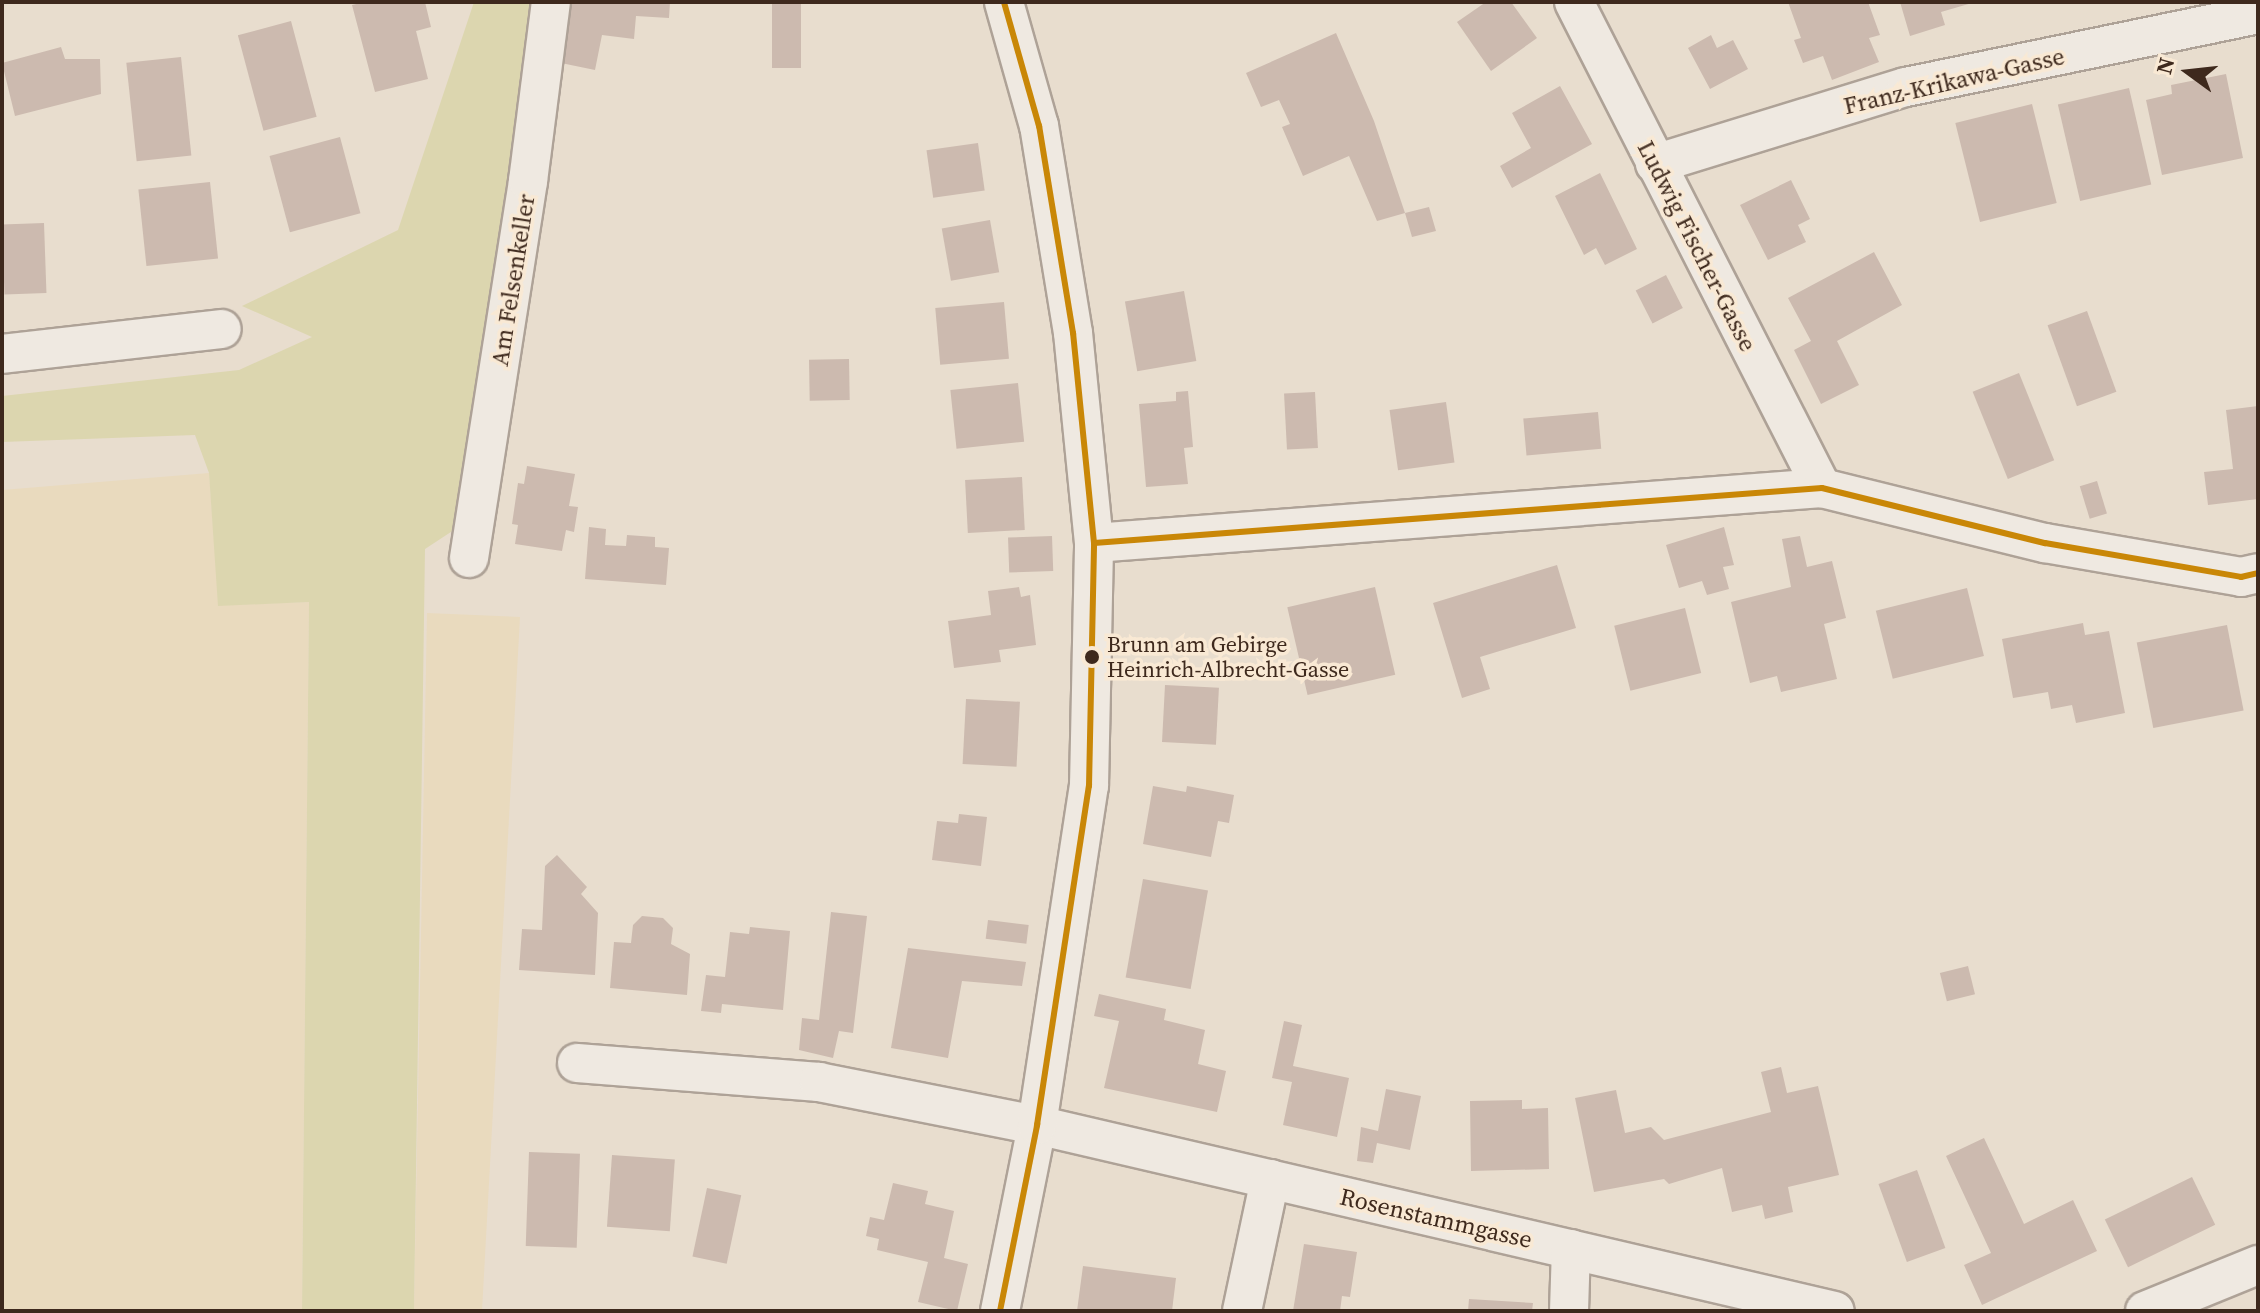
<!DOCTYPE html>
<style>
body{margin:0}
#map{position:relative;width:2260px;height:1313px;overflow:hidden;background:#e8ddce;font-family:"Source Serif 4",serif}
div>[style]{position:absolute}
.farmland>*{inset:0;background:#e9dabe}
.green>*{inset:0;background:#dcd6af}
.building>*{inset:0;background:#ccbaaf;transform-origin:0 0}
.roads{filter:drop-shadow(2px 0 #aea297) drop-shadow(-2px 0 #aea297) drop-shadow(0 2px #aea297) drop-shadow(0 -2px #aea297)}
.street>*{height:38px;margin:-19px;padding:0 19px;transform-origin:19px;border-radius:19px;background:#efe9e1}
.bus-1>*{height:6px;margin:-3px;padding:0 3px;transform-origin:3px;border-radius:3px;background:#c98707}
.dots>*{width:22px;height:22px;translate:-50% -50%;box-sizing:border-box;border:4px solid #f9e9d4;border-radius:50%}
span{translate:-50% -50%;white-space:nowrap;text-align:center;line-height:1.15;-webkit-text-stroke:7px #f9e9d4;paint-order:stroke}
.bus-label{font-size:22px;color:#3e291d}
.left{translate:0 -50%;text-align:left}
.street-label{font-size:24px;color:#3e291d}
.frame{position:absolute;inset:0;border:4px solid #3e291d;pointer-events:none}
.north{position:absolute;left:2148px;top:32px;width:80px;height:80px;-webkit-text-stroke:6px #f9e9d4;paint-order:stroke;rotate:285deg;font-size:22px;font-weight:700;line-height:32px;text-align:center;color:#3e291d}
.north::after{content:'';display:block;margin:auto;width:28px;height:36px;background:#3e291d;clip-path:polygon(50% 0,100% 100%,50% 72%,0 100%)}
</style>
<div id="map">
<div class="farmland">
<div style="clip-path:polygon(209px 473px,219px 605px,309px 602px,302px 1311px,2px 1311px,2px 490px)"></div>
<div style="clip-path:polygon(427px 613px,520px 617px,482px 1311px,414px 1311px)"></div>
</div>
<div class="green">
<div style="clip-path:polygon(474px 2px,542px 2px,457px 528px,425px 549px,414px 1311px,302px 1311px,309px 602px,218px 606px,209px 473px,195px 435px,2px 442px,2px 396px,239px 370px,312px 337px,242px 306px,398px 230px)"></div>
</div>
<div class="building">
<div style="clip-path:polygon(365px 2px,425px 2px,431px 27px,416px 31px,428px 79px,375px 92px,352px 5px)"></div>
<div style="clip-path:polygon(572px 2px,670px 2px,669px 18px,636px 16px,634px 39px,602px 35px,595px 70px,561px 63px)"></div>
<div style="left:772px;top:2px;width:29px;height:66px"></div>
<div style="clip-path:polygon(1486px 2px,1511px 2px,1537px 38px,1491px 71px,1457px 22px)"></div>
<div style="clip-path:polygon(1788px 2px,1868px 2px,1880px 35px,1869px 38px,1879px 62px,1832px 80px,1823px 56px,1803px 63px,1794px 40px,1801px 38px)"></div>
<div style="clip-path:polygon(1900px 2px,1972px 2px,1972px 3px,1941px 12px,1945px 25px,1910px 36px)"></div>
<div style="left:291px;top:21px;width:99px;height:55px;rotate:75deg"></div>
<div style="clip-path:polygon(1336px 33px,1374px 121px,1405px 213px,1429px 207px,1436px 231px,1412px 237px,1405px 213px,1377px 221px,1349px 156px,1303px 176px,1282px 127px,1290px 124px,1279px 100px,1261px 107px,1246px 73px)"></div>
<div style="clip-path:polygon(1711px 35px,1717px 48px,1733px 40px,1748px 69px,1710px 89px,1688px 48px)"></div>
<div style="clip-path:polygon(61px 47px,65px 59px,100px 59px,101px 94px,15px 116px,2px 63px)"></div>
<div style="left:181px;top:57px;width:99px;height:55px;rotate:84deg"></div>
<div style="clip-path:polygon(2226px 74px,2243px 158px,2162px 175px,2146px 100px,2172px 94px,2171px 85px)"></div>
<div style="clip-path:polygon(1560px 86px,1592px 144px,1512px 188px,1500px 166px,1531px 148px,1512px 113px)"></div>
<div style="left:2129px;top:88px;width:99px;height:73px;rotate:77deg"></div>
<div style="left:2032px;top:104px;width:102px;height:79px;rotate:76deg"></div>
<div style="left:340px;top:137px;width:79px;height:73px;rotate:75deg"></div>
<div style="left:978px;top:143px;width:48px;height:52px;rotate:82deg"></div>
<div style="clip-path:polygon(1600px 173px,1637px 249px,1605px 265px,1596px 248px,1584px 255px,1555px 196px)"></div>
<div style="clip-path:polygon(1791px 180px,1810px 219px,1798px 225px,1806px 242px,1768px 260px,1740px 205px)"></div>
<div style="left:210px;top:182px;width:77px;height:72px;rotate:84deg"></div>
<div style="left:990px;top:220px;width:53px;height:49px;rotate:80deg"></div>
<div style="left:44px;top:223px;width:70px;height:42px;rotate:88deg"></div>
<div style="clip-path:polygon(1874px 252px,1902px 305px,1837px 341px,1859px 385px,1821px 404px,1794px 350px,1811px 341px,1788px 298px)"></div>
<div style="left:1666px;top:275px;width:37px;height:34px;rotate:63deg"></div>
<div style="left:1184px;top:291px;width:71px;height:60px;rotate:80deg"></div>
<div style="left:1004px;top:302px;width:57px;height:69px;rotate:85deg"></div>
<div style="left:2087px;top:311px;width:86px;height:42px;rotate:70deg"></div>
<div style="left:849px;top:359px;width:41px;height:40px;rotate:89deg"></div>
<div style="left:2019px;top:373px;width:94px;height:50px;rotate:68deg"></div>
<div style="left:1018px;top:383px;width:59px;height:68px;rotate:84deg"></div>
<div style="clip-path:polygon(1188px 391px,1193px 447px,1184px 448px,1188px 484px,1146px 487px,1139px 404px,1176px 401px,1176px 392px)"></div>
<div style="left:1315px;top:392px;width:56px;height:31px;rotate:87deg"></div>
<div style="left:1446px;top:402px;width:61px;height:57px;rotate:82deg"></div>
<div style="clip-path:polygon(2258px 406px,2258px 499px,2208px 505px,2204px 472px,2233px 469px,2226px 410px)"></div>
<div style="left:1598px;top:412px;width:37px;height:75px;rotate:85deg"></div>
<div style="clip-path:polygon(527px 466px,575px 474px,569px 506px,578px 507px,574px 532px,566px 530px,562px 551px,515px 544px,518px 525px,512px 524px,518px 483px,524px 484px)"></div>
<div style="left:1022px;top:477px;width:53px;height:57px;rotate:87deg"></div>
<div style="left:2097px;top:481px;width:34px;height:18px;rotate:73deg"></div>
<div style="clip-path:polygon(589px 527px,606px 529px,605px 545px,626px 546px,627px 535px,655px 537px,655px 547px,669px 548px,666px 585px,585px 579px)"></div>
<div style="clip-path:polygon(1724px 527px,1734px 565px,1723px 567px,1729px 589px,1707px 595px,1702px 581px,1679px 588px,1666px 545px)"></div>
<div style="left:1052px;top:536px;width:35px;height:44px;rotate:88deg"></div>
<div style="clip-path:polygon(1800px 536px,1807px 567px,1832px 561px,1846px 618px,1824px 624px,1837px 679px,1781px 692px,1777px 676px,1750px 683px,1731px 602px,1791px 587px,1782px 539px)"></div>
<div style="clip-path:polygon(1557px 565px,1576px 628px,1480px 657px,1490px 689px,1462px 698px,1433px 603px)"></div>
<div style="clip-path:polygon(1019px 587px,1021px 597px,1030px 595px,1036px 645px,999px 650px,1001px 662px,954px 668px,948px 621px,991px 615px,988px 591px)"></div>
<div style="left:1375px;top:587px;width:90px;height:90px;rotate:77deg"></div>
<div style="left:1967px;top:588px;width:70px;height:94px;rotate:76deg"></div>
<div style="left:1685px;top:608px;width:67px;height:73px;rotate:76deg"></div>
<div style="clip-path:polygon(2083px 623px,2085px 635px,2109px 631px,2125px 713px,2076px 723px,2072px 705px,2051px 709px,2048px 692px,2013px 698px,2002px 639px)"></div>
<div style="left:2227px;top:625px;width:87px;height:92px;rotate:79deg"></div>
<div style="left:1165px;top:685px;width:54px;height:57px;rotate:3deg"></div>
<div style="left:966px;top:699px;width:54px;height:65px;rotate:3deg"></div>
<div style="clip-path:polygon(1153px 786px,1186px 792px,1187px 786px,1234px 795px,1229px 823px,1218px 821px,1211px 857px,1143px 844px)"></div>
<div style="clip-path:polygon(959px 814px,987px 817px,981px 866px,932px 860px,937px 821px,958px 823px)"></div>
<div style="clip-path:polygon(557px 855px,587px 887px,581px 894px,598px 913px,595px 975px,519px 970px,522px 929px,542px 930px,545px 866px)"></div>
<div style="left:1143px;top:879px;width:66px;height:100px;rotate:10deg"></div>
<div style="clip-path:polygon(831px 912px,867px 916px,853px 1033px,839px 1031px,833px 1058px,799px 1050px,802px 1018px,819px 1020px)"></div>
<div style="clip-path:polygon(642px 916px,663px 918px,673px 928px,671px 944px,690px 954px,687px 995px,610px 988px,614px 942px,631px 943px,633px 925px)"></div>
<div style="left:988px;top:920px;width:41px;height:19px;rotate:7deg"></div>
<div style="clip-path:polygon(750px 927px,790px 931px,783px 1010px,722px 1004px,721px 1013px,701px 1011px,706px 975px,725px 977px,730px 932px,749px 934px)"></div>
<div style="clip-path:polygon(908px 948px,1026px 962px,1022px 986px,962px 981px,948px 1058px,891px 1048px)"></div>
<div style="left:1968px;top:966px;width:29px;height:29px;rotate:76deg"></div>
<div style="clip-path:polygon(1099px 994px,1166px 1009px,1164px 1020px,1205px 1030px,1198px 1064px,1226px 1071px,1217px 1112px,1104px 1088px,1119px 1021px,1094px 1016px)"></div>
<div style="clip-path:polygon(1284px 1021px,1302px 1025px,1293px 1066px,1349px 1078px,1337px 1137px,1283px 1125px,1292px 1082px,1272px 1078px)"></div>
<div style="clip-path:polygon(1781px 1067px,1787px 1093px,1818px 1086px,1839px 1175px,1788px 1187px,1793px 1212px,1765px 1219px,1762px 1205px,1732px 1212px,1722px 1168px,1669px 1184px,1664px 1179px,1594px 1192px,1575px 1098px,1616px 1090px,1625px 1133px,1651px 1127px,1664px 1140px,1771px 1112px,1761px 1072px)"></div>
<div style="clip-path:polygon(1386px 1089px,1421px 1096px,1410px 1150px,1377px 1143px,1373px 1163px,1357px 1161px,1361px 1127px,1378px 1131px)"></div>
<div style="clip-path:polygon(1522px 1100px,1522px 1109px,1548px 1108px,1549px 1169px,1471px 1171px,1470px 1101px)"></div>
<div style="clip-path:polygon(1984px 1138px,2024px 1224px,2073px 1200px,2097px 1251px,1982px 1305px,1964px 1265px,1991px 1253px,1946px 1156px)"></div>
<div style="left:529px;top:1152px;width:51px;height:94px;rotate:2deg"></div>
<div style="left:612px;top:1155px;width:63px;height:72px;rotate:4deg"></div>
<div style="left:1917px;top:1170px;width:83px;height:41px;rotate:70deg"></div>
<div style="left:2192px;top:1177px;width:53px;height:97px;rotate:64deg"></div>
<div style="clip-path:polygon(893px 1183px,928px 1191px,925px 1204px,954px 1211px,944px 1258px,968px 1264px,957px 1311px,918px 1302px,928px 1262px,877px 1250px,879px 1239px,866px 1236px,870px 1217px,884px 1220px)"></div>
<div style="left:707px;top:1188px;width:35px;height:70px;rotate:12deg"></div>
<div style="clip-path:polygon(1304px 1244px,1357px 1252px,1350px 1297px,1342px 1296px,1340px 1311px,1293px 1311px)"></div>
<div style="clip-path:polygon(1083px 1266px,1176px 1278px,1172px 1311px,1077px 1311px)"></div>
<div style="clip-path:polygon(1469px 1299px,1533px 1303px,1532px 1311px,1468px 1311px)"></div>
</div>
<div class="roads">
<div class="street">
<div style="left:1574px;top:2px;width:546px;rotate:62.97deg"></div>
<div style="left:1655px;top:164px;width:263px;rotate:-17.1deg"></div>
<div style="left:1906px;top:87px;width:359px;rotate:-11.7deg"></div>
<div style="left:2px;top:354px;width:221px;rotate:-6.5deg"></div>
<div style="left:1094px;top:543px;width:730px;rotate:-4.32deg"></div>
<div style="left:1822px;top:488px;width:230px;rotate:13.9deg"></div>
<div style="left:2045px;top:543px;width:199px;rotate:9.8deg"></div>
<div style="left:2241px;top:577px;width:17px;rotate:-13deg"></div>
<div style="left:469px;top:558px;width:382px;rotate:-81.1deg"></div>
<div style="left:528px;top:181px;width:180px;rotate:-82.7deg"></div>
<div style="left:577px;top:1063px;width:243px;rotate:4.5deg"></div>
<div style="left:819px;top:1082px;width:222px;rotate:11.2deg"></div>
<div style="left:1037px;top:1125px;width:819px;rotate:13.12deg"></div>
<div style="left:1000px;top:1311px;width:190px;rotate:-78.7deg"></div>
<div style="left:1037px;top:1125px;width:343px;rotate:-81.3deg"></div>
<div style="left:1089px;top:786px;width:243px;rotate:-88.8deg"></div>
<div style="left:1094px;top:543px;width:211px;rotate:-95.7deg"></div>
<div style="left:1073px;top:333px;width:210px;rotate:-99.3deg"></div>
<div style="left:1039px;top:126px;width:129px;rotate:-105.8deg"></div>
<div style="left:1242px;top:1311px;width:135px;rotate:-78deg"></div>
<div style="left:1569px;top:1311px;width:62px;rotate:-88.2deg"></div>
<div style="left:2145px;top:1311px;width:122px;rotate:-22.2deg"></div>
</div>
</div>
<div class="bus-1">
<div style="left:1094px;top:543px;width:730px;rotate:-4.32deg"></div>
<div style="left:1822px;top:488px;width:230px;rotate:13.9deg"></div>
<div style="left:2045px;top:543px;width:199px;rotate:9.8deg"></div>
<div style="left:2241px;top:577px;width:17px;rotate:-13deg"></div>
<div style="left:1000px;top:1311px;width:190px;rotate:-78.7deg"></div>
<div style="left:1037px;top:1125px;width:343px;rotate:-81.3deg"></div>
<div style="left:1089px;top:786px;width:243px;rotate:-88.8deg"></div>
<div style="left:1094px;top:543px;width:211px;rotate:-95.7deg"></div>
<div style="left:1073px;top:333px;width:210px;rotate:-99.3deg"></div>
<div style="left:1039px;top:126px;width:129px;rotate:-105.8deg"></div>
</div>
<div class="dots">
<div style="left:1092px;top:657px;background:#3e291d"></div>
</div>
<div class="bus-label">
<span class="left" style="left:1107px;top:657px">Brunn am Gebirge<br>Heinrich-Albrecht-Gasse</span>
</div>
<div class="street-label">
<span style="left:1954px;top:81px;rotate:-13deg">Franz-Krikawa-Gasse</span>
<span style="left:1697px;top:246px;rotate:63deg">Ludwig Fischer-Gasse</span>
<span style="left:513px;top:280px;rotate:-81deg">Am Felsenkeller</span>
<span style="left:1436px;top:1218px;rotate:13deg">Rosenstammgasse</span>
</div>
<div class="frame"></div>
<div class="north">N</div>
</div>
